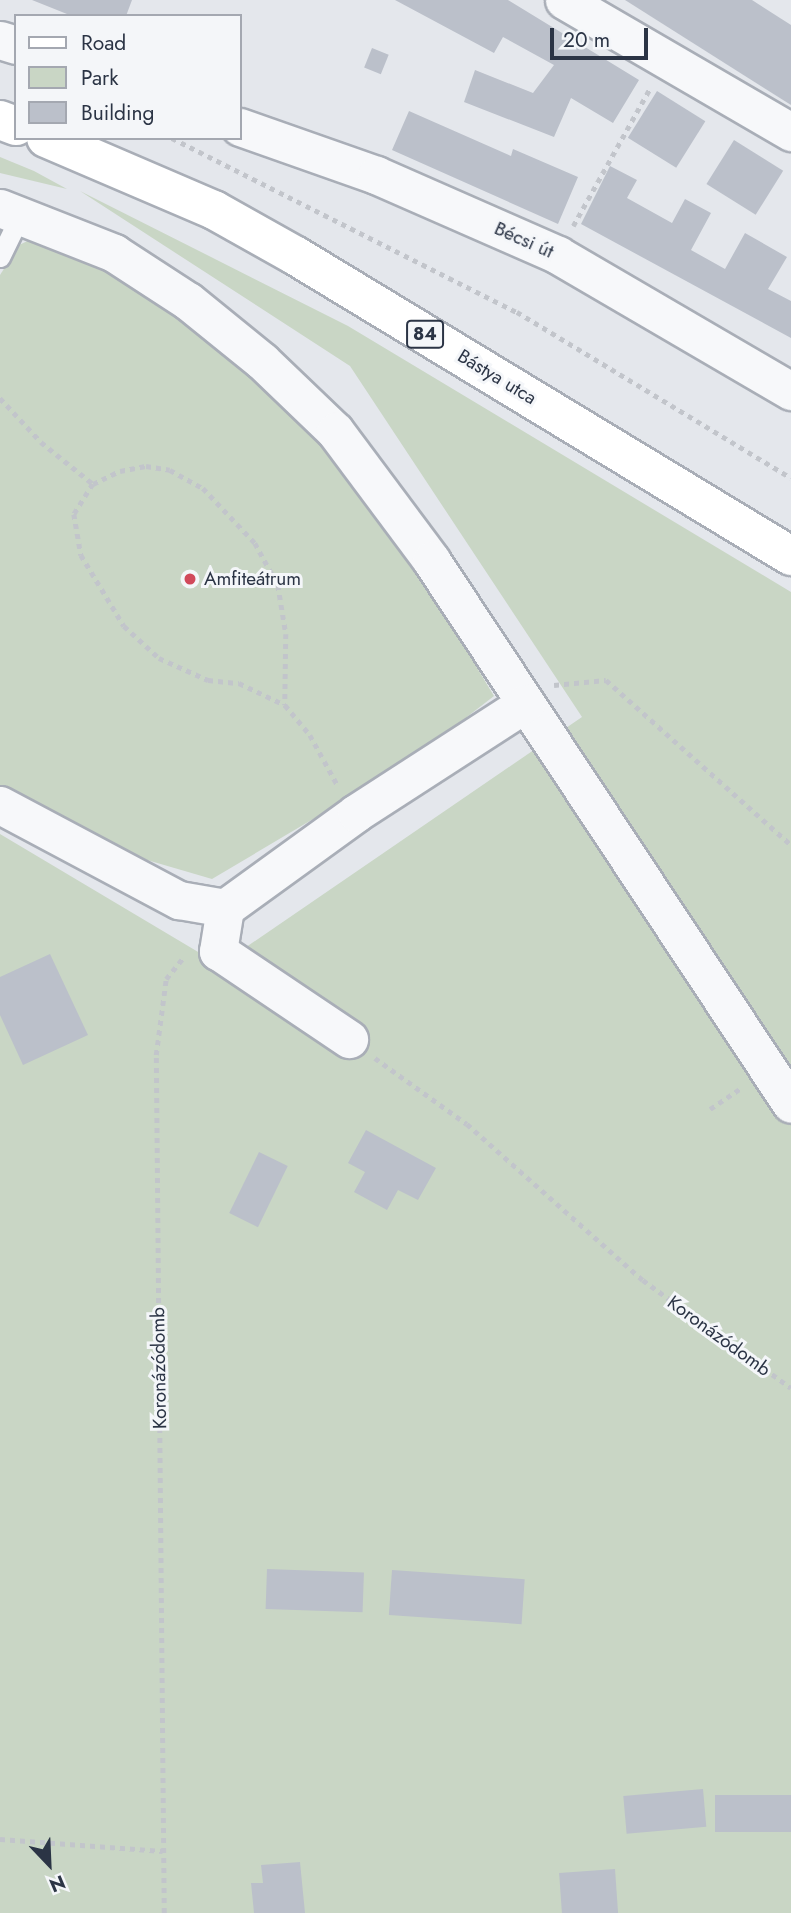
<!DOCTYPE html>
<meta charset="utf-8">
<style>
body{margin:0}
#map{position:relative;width:791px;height:1913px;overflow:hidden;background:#e4e7ec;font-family:Jost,sans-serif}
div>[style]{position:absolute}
.green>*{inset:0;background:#c9d6c5}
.building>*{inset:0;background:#bbc0ca;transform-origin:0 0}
.path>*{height:4.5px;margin-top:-2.25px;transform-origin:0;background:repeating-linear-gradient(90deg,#c2c5cb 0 5px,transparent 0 10px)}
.roads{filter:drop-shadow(2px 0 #a9aeb7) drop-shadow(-2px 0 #a9aeb7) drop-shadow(0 2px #a9aeb7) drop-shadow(0 -2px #a9aeb7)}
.service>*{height:19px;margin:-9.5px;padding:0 9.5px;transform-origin:9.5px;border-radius:9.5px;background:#f7f8fa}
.minor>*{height:37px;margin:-18.5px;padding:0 18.5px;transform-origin:18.5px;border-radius:18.5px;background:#f7f8fa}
.primary>*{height:38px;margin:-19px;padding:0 19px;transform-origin:19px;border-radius:19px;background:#fff}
.dots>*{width:19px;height:19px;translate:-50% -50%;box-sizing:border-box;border:4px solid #f4f6f9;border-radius:50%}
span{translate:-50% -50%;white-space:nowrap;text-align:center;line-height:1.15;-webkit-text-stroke:6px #f4f6f9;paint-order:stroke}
.shield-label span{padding:2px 5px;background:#f4f6f9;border:2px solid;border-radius:5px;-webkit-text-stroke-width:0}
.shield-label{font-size:18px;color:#2b3445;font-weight:700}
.street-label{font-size:19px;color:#2b3445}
.poi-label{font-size:19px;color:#2b3445}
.left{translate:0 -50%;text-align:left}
.legend{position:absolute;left:14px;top:14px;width:228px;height:126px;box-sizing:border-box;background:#f4f6f9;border:2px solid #a4a8b1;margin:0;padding:9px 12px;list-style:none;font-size:21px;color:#2b3445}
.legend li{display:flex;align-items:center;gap:14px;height:35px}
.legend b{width:35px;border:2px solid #a4a8b1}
.north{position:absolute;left:14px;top:1829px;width:70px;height:70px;-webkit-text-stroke:5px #f4f6f9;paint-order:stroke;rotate:157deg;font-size:19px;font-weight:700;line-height:28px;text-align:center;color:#2b3445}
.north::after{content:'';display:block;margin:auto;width:24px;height:32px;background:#2b3445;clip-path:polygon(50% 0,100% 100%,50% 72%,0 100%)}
.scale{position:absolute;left:550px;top:28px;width:98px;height:32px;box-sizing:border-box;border:4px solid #2b3445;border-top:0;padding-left:9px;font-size:21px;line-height:24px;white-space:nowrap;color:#2b3445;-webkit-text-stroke:5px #f4f6f9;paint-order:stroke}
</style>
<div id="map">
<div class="green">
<div style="clip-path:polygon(0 157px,34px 171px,67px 189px,0 173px)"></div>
<div style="clip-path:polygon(80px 191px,348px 326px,791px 592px,791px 1913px,0 1913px,0 834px,220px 965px,582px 717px,350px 366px)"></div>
<div style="clip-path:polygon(49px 231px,246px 360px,370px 490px,494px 696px,406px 764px,212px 879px,147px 860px,0 790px,0 275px,19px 245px)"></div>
</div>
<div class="building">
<div style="clip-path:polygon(32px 0,132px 0,126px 16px,72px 16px)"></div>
<div style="clip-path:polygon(395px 0,508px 0,639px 80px,613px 123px,571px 98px,554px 137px,464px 102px,475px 70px,533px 93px,554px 65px,503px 37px,494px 53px)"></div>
<div style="clip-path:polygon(625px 0,752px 0,791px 25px,791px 105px)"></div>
<div style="left:372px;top:48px;width:18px;height:21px;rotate:22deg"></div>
<div style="left:657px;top:91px;width:57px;height:55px;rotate:32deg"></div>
<div style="clip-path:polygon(409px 111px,511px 156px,513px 149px,578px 177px,558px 224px,392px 150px)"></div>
<div style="left:734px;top:140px;width:58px;height:52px;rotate:32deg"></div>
<div style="clip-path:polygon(610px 166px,637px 180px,627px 198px,672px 223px,685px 199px,711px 213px,691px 250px,725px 269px,745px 233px,787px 257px,768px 289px,791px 301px,791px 338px,581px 224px)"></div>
<div style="clip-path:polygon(50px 954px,88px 1035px,23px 1065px,0 1015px,0 977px)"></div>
<div style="clip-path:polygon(366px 1130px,436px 1168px,418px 1200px,398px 1190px,387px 1210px,354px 1192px,365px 1172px,348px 1163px)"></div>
<div style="left:259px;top:1152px;width:32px;height:68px;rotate:26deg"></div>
<div style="left:267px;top:1569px;width:97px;height:40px;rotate:2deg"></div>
<div style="left:392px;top:1570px;width:133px;height:45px;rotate:4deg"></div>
<div style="left:703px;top:1789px;width:38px;height:80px;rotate:85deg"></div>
<div style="left:791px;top:1795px;width:37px;height:76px;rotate:90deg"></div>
<div style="clip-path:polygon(300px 1862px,305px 1913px,254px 1913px,251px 1883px,263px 1883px,261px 1865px)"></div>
<div style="left:615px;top:1869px;width:44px;height:56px;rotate:86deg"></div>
</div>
<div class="path">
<div style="left:172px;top:138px;width:386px;rotate:26.8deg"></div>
<div style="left:517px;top:312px;width:320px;rotate:31.2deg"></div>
<div style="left:573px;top:226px;width:158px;rotate:-60.8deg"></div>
<div style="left:0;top:398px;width:60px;rotate:47deg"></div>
<div style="left:41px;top:442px;width:67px;rotate:38.9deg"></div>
<div style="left:93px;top:484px;width:36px;rotate:122deg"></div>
<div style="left:74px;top:514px;width:42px;rotate:80.3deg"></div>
<div style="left:81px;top:555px;width:83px;rotate:58.8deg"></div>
<div style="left:124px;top:626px;width:47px;rotate:42.4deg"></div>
<div style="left:159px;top:658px;width:54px;rotate:24.2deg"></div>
<div style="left:208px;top:680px;width:31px;rotate:6deg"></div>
<div style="left:239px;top:683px;width:51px;rotate:25.6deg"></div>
<div style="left:93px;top:484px;width:30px;rotate:-26deg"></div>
<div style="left:120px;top:471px;width:26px;rotate:-11deg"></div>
<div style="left:146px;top:466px;width:24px;rotate:9deg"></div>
<div style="left:170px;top:470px;width:38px;rotate:29deg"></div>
<div style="left:203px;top:488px;width:76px;rotate:46.6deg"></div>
<div style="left:255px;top:543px;width:48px;rotate:61.3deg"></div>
<div style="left:278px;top:585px;width:50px;rotate:80.7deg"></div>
<div style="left:286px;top:634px;width:71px;rotate:90.8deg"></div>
<div style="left:285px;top:705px;width:39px;rotate:50deg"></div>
<div style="left:310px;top:735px;width:58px;rotate:61.2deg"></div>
<div style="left:554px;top:685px;width:52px;rotate:-5.5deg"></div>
<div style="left:606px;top:680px;width:248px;rotate:41.7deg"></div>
<div style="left:375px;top:1058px;width:113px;rotate:35.7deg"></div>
<div style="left:467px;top:1124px;width:235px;rotate:41.6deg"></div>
<div style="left:643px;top:1280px;width:183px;rotate:36.1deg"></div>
<div style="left:710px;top:1109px;width:37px;rotate:-34deg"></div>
<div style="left:0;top:1839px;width:163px;rotate:4.2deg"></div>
<div style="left:164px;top:1913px;width:858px;rotate:-90.53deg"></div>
<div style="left:156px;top:1055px;width:77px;rotate:-82.5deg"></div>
<div style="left:166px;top:979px;width:27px;rotate:-51deg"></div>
</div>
<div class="roads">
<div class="service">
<div style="left:0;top:257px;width:48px;rotate:-64deg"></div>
</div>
<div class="minor">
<div style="left:564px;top:0;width:263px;rotate:30.2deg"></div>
<div style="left:0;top:40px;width:17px;rotate:17deg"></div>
<div style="left:240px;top:127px;width:144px;rotate:19.4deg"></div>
<div style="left:376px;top:175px;width:199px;rotate:23.7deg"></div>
<div style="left:558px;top:255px;width:270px;rotate:30.3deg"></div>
<div style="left:0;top:208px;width:123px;rotate:21.5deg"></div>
<div style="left:114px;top:253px;width:88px;rotate:33deg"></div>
<div style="left:188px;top:301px;width:95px;rotate:39deg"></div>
<div style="left:262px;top:361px;width:101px;rotate:43.8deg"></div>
<div style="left:335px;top:431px;width:161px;rotate:53.3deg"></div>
<div style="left:431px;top:560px;width:652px;rotate:56.5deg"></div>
<div style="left:0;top:805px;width:203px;rotate:28deg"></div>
<div style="left:179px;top:900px;width:47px;rotate:9.9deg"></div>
<div style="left:225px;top:908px;width:44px;rotate:99.2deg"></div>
<div style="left:218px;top:951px;width:158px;rotate:33.9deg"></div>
<div style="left:225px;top:908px;width:162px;rotate:-35.9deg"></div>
<div style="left:356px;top:813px;width:202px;rotate:-32.9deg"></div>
</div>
<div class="primary">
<div style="left:0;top:120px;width:17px;rotate:21deg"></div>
<div style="left:46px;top:138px;width:183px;rotate:23.2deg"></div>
<div style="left:214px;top:210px;width:94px;rotate:29.3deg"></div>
<div style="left:296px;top:256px;width:579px;rotate:31.22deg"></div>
</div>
</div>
<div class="dots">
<div style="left:190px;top:579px;background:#d1495b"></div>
</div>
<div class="shield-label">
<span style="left:425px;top:334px">84</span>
</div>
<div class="street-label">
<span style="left:524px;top:240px;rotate:24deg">Bécsi út</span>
<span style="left:497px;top:377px;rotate:31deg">Bástya utca</span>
<span style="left:719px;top:1336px;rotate:36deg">Koronázódomb</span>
<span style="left:159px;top:1368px;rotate:-91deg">Koronázódomb</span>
</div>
<div class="poi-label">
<span class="left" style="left:204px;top:579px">Amfiteátrum</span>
</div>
<ul class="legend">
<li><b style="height:9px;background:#fff"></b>Road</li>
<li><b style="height:19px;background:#c9d6c5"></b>Park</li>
<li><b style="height:19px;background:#bbc0ca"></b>Building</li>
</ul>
<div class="north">N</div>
<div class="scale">20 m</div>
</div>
